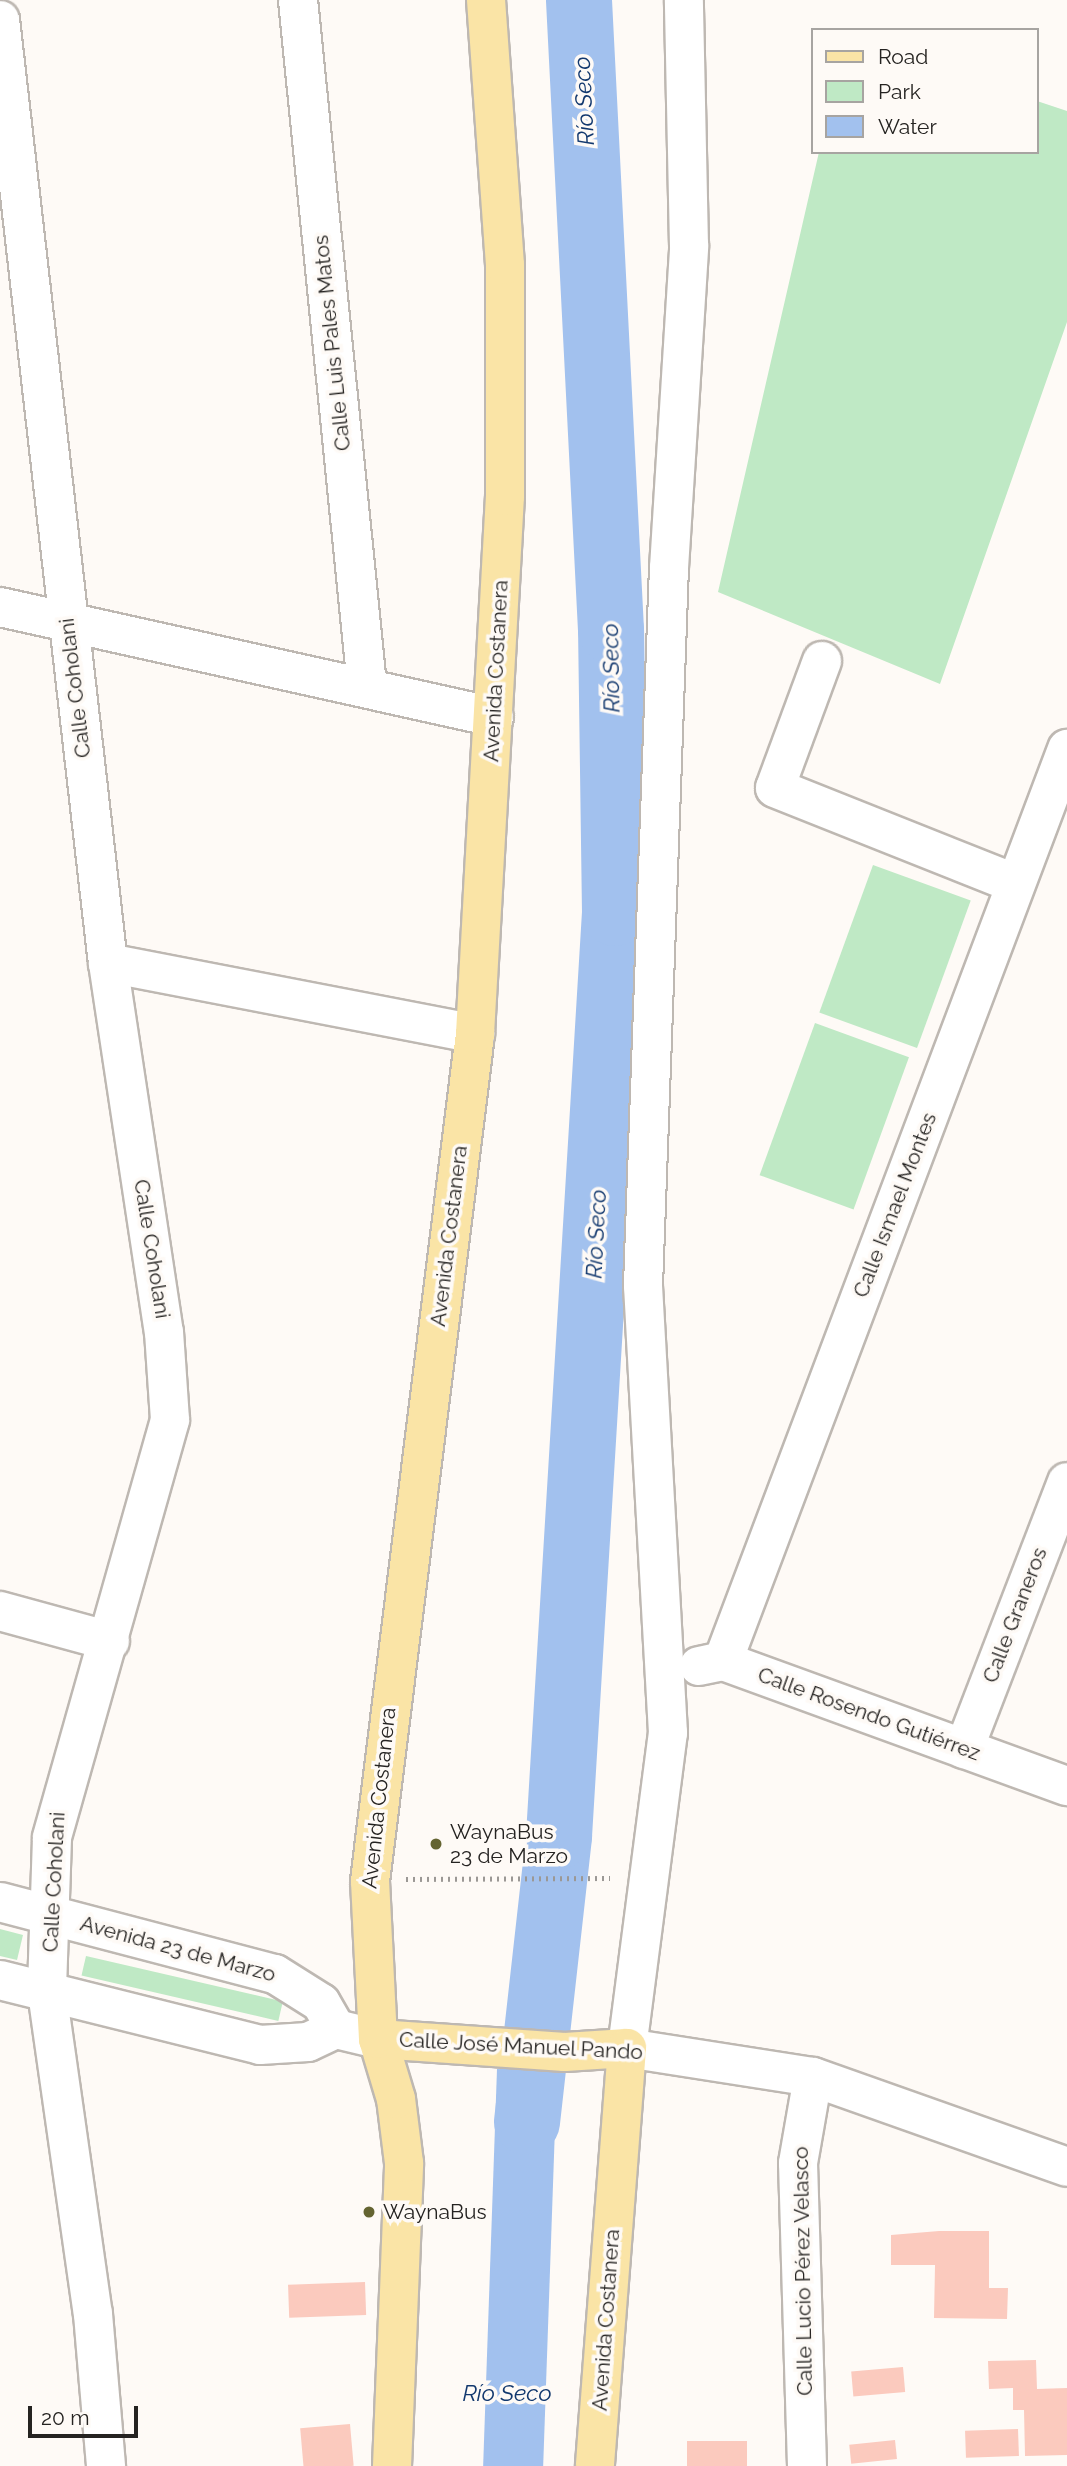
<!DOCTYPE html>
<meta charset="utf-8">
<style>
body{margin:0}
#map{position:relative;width:1067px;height:2466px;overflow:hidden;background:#fefaf6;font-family:Raleway,sans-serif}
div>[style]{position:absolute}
.green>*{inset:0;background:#bfe9c5;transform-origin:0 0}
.water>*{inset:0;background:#a2c1ee;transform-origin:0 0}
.river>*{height:66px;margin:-33px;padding:0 33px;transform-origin:33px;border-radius:33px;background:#a2c1ee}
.building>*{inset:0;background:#fbcabe;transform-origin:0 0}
.path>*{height:4.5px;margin-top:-2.25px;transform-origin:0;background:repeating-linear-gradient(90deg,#9b9895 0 2px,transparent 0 7px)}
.roads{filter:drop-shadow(2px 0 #beb8b2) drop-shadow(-2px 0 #beb8b2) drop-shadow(0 2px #beb8b2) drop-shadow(0 -2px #beb8b2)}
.street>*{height:38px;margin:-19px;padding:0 19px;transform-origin:19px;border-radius:19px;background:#fff}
.secondary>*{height:38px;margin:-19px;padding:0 19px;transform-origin:19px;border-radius:19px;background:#fff}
.primary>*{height:38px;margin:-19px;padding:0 19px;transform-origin:19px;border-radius:19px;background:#fae4a6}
.dots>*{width:19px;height:19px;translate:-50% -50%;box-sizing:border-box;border:4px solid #fefaf6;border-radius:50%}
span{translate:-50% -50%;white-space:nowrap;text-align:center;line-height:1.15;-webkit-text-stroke:7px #fefaf6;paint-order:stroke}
.street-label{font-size:21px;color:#252321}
.poi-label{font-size:21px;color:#252321}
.left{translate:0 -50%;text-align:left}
.water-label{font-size:23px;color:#12386e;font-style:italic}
.legend{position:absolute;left:811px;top:28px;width:228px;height:126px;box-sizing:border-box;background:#fefaf6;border:2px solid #a7a4a1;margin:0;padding:9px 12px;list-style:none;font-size:21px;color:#252321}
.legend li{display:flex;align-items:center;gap:14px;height:35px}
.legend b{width:35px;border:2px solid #a7a4a1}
.scale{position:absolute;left:28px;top:2406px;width:110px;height:32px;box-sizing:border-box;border:4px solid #252321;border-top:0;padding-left:9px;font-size:21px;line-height:24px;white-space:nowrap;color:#252321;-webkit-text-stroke:5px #fefaf6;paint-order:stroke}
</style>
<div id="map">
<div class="green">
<div style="clip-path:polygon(1037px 101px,1067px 111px,1067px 322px,940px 684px,718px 592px,819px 152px,1037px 152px)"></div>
<div style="left:873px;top:865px;width:104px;height:157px;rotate:20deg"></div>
<div style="left:815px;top:1023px;width:100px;height:162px;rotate:20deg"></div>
<div style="clip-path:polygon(0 1929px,23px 1935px,17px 1960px,0 1956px)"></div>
<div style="left:86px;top:1956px;width:202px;height:20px;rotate:13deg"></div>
</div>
<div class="water">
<div style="left:497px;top:2069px;width:60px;height:398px;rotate:2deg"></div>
</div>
<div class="river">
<div style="left:527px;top:2122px;width:288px;rotate:-83.6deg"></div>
<div style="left:559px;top:1836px;width:925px;rotate:-86.53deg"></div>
<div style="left:615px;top:913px;width:283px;rotate:-90.8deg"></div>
<div style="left:611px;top:630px;width:631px;rotate:-92.91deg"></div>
</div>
<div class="building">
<div style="clip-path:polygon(939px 2231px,989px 2231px,989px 2288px,1008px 2288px,1007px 2319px,934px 2318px,935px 2265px,891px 2265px,891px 2235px)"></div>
<div style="left:365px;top:2282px;width:33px;height:77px;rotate:88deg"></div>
<div style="clip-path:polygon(1036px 2360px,1037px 2389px,1067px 2388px,1067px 2455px,1025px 2456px,1024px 2410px,1013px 2410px,1013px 2388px,989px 2389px,988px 2361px)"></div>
<div style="left:903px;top:2367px;width:25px;height:52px;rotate:85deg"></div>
<div style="left:350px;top:2424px;width:42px;height:50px;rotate:85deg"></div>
<div style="left:1018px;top:2429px;width:27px;height:53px;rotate:88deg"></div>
<div style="left:895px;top:2440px;width:19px;height:46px;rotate:84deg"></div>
<div style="left:687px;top:2441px;width:60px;height:25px"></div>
</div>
<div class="path">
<div style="left:406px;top:1879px;width:204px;rotate:-0.3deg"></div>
</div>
<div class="roads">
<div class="street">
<div style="left:298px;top:0;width:688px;rotate:84.25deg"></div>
<div style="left:0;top:20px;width:949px;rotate:83.47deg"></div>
<div style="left:108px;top:963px;width:373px;rotate:81.4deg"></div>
<div style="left:164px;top:1332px;width:88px;rotate:86.1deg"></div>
<div style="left:170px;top:1420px;width:434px;rotate:105.8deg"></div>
<div style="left:52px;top:1838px;width:154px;rotate:91.9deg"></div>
<div style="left:47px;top:1992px;width:325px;rotate:81.9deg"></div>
<div style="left:93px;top:2314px;width:153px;rotate:85.1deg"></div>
<div style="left:0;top:607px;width:506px;rotate:12.55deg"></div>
<div style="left:822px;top:661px;width:135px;rotate:110.3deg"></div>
<div style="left:775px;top:788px;width:259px;rotate:21.7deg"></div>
<div style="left:108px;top:963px;width:374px;rotate:10.9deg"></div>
<div style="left:0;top:1611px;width:114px;rotate:15.3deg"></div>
<div style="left:723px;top:1661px;width:975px;rotate:-69.33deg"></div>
<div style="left:699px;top:1666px;width:25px;rotate:-12deg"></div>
<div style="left:723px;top:1661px;width:366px;rotate:20deg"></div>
<div style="left:964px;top:1749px;width:286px;rotate:-68.9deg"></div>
<div style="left:627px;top:2048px;width:318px;rotate:-82.6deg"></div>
<div style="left:668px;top:1733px;width:448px;rotate:-93.2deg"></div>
<div style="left:643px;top:1286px;width:718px;rotate:-87.93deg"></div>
<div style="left:669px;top:568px;width:323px;rotate:-86.4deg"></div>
<div style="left:689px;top:246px;width:246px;rotate:-91.2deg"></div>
<div style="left:807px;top:2466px;width:303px;rotate:-91.7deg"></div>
<div style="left:798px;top:2163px;width:87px;rotate:-80.1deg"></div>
</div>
<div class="secondary">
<div style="left:0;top:1902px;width:284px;rotate:14.7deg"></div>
<div style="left:275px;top:1974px;width:54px;rotate:32.2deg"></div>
<div style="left:321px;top:2003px;width:30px;rotate:60deg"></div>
<div style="left:0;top:1980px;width:268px;rotate:14deg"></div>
<div style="left:260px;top:2045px;width:48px;rotate:-3.6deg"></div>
<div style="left:308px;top:2042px;width:31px;rotate:-25deg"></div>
<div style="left:336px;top:2029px;width:43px;rotate:13.4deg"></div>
<div style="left:627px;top:2048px;width:188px;rotate:8.9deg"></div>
<div style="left:813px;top:2077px;width:269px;rotate:19.5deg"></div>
</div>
<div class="primary">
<div style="left:378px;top:2039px;width:187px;rotate:4deg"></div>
<div style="left:565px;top:2052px;width:62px;rotate:-3.7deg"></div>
<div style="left:627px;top:2048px;width:419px;rotate:94.4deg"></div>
<div style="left:392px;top:2466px;width:303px;rotate:-87.7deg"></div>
<div style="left:404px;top:2163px;width:64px;rotate:-97.1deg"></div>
<div style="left:396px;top:2099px;width:63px;rotate:-106.7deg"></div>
<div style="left:378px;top:2039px;width:158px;rotate:-92.9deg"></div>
<div style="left:370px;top:1881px;width:853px;rotate:-82.93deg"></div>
<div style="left:475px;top:1034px;width:539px;rotate:-86.81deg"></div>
<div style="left:505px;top:496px;width:231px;rotate:-90deg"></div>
<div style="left:505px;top:265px;width:266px;rotate:-94.1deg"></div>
</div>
</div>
<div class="dots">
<div style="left:436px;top:1844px;background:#646431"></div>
<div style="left:369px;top:2212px;background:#646431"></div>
</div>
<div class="street-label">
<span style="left:332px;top:343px;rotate:-96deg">Calle Luis Pales Matos</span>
<span style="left:496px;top:671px;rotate:-87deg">Avenida Costanera</span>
<span style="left:75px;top:688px;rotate:-97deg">Calle Coholani</span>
<span style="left:895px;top:1205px;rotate:-69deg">Calle Ismael Montes</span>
<span style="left:449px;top:1236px;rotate:-83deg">Avenida Costanera</span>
<span style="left:152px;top:1249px;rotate:81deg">Calle Coholani</span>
<span style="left:1015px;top:1615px;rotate:-69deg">Calle Graneros</span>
<span style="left:869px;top:1714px;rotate:20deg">Calle Rosendo Gutiérrez</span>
<span style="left:379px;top:1798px;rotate:-84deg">Avenida Costanera</span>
<span style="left:54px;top:1882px;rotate:-87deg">Calle Coholani</span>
<span style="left:178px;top:1949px;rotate:15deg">Avenida 23 de Marzo</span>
<span style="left:521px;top:2046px;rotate:3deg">Calle José Manuel Pando</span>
<span style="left:803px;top:2271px;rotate:-91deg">Calle Lucio Pérez Velasco</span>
<span style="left:606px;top:2320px;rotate:-86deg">Avenida Costanera</span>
</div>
<div class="poi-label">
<span class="left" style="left:450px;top:1844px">WaynaBus<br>23 de Marzo</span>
<span class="left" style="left:383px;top:2212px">WaynaBus</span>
</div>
<div class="water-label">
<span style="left:584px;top:101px;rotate:-93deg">Río Seco</span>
<span style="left:611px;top:668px;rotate:-91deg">Río Seco</span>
<span style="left:596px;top:1234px;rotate:-87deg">Río Seco</span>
<span style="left:507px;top:2393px">Río Seco</span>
</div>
<ul class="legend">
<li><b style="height:9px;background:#fae4a6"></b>Road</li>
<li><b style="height:19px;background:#bfe9c5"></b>Park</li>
<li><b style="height:19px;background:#a2c1ee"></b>Water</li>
</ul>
<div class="scale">20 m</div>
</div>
